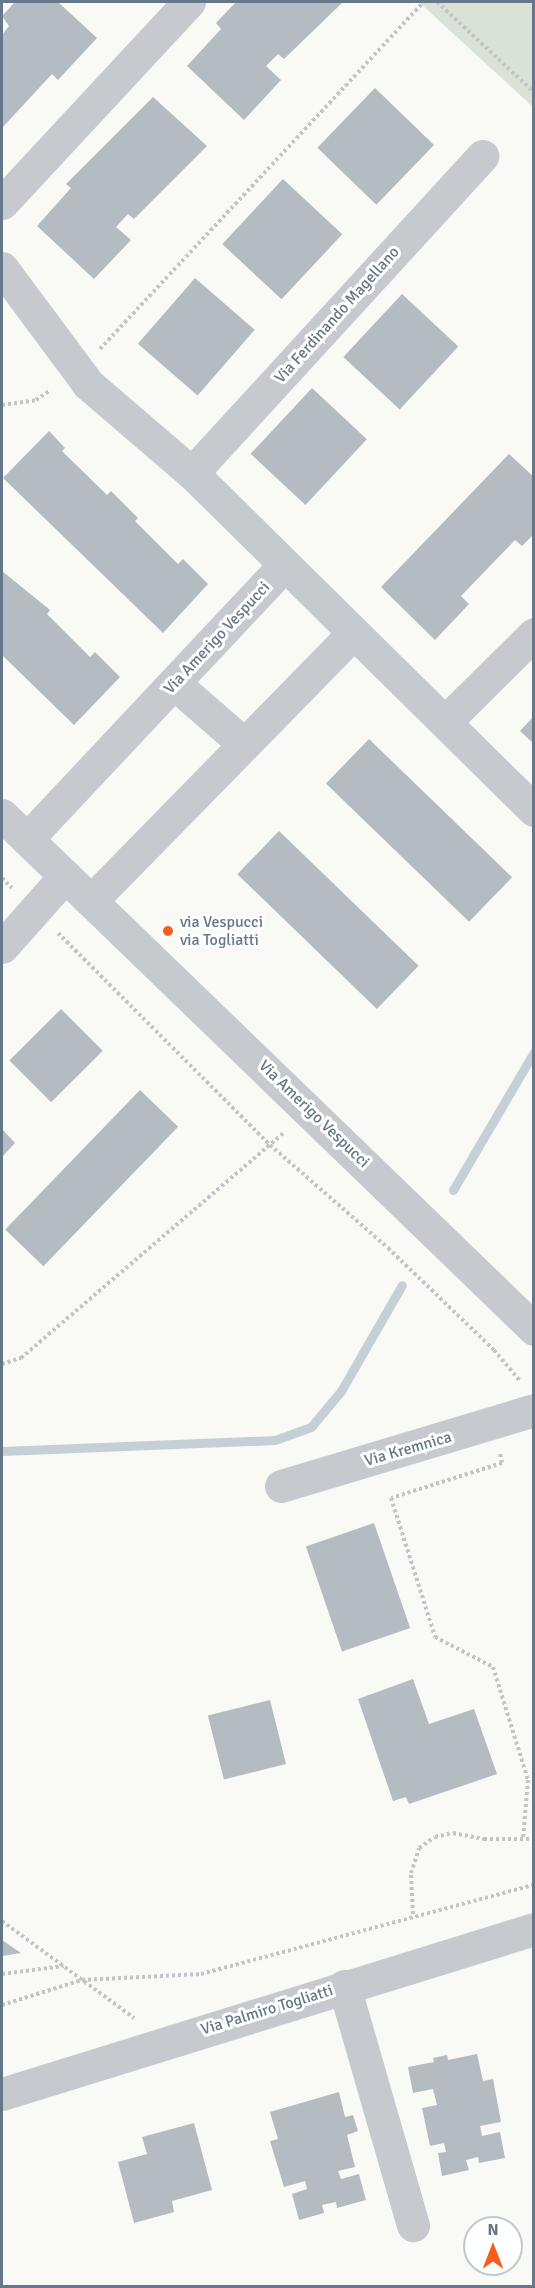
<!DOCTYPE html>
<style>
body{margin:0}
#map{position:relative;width:535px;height:2288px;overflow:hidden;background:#f9f9f6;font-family:Signika,sans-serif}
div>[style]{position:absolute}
.green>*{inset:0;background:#dae2d7}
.stream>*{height:9px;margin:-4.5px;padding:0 4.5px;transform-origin:4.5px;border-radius:4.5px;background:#c5cfd5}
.building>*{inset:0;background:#b4bbc1;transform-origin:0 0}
.path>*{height:4px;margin-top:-2px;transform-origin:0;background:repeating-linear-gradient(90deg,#c2c4c7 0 3px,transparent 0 6px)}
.minor>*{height:33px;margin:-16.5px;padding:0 16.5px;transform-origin:16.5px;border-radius:16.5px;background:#c6cacf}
.dots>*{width:16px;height:16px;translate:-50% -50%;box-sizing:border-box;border:3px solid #fff;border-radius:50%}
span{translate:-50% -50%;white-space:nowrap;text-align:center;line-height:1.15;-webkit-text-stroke:6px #fff;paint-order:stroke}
.street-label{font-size:16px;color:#65778a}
.poi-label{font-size:16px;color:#65778a}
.left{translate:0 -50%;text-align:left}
.frame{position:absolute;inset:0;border:3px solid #65778a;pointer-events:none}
.north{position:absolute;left:463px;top:2216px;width:60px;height:60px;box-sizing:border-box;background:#fff;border:2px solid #c1c9d0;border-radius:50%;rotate:0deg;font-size:16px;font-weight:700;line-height:24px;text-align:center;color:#65778a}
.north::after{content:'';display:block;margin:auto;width:21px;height:27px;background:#f35e1d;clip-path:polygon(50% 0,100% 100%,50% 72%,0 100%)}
</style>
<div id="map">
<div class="green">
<div style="clip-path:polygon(419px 2px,533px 2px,533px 107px,422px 5px)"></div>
</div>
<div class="stream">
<div style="left:453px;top:1190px;width:160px;rotate:-59.6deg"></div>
<div style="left:2px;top:1451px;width:273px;rotate:-2.3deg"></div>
<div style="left:275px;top:1440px;width:38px;rotate:-20deg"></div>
<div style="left:311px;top:1427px;width:47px;rotate:-50.2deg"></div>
<div style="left:341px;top:1391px;width:122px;rotate:-60.1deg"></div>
</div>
<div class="building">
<div style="clip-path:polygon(15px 2px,58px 2px,97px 38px,58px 80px,52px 74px,2px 128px,2px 35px,9px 26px,2px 16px)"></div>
<div style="clip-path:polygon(236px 2px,343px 2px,284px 59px,278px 54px,266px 66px,281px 80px,244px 120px,187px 66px,221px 29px,216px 23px)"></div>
<div style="left:375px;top:88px;width:82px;height:83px;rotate:44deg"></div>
<div style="clip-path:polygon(153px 97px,207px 146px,134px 219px,128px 214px,116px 227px,131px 240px,94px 279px,37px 226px,71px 188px,66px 184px)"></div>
<div style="left:283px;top:179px;width:81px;height:89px;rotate:43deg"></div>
<div style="left:195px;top:278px;width:79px;height:87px;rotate:41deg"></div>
<div style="left:402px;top:294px;width:77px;height:86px;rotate:43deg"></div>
<div style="left:312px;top:388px;width:75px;height:90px;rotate:43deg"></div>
<div style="clip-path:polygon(49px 431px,65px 448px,62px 451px,107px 495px,111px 491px,138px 518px,135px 521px,178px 564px,183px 559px,208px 584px,163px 633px,3px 478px)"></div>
<div style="clip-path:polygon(509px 454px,534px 477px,534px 534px,522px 546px,515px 540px,461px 596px,469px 604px,435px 640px,381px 587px)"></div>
<div style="clip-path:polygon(2px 571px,50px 610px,47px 614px,90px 657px,95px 652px,120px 677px,74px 725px,2px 655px)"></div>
<div style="clip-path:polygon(534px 716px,534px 744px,520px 731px)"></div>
<div style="left:369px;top:739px;width:199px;height:62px;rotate:44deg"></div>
<div style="left:279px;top:831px;width:194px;height:60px;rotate:44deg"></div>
<div style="left:61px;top:1009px;width:59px;height:73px;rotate:45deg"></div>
<div style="left:140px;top:1090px;width:53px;height:194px;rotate:44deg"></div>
<div style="clip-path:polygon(2px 1129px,15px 1143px,2px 1157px)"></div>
<div style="left:374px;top:1523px;width:111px;height:72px;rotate:71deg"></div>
<div style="clip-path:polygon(413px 1679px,429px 1724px,474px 1709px,497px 1774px,409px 1804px,406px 1797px,393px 1801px,358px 1699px)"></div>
<div style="left:270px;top:1700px;width:66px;height:64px;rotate:76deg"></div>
<div style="clip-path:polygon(2px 1940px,21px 1953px,2px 1956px)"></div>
<div style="clip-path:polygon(477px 2054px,483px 2081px,493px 2079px,501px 2122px,480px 2126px,482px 2136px,500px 2132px,505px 2158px,479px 2163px,478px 2157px,466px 2160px,469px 2170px,442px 2176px,438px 2153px,446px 2152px,444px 2143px,430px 2146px,422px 2108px,437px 2105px,433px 2089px,413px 2093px,408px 2067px,434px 2062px,433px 2058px,447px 2055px,448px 2060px)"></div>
<div style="clip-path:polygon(339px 2092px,345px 2117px,353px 2115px,358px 2131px,347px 2135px,355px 2167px,338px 2171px,341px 2179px,359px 2174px,366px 2200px,337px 2208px,336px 2202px,322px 2205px,324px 2213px,299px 2220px,292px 2194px,307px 2189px,305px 2181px,284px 2187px,270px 2141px,278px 2139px,270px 2112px)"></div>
<div style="clip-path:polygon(194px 2123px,212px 2190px,172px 2201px,174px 2212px,134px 2223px,118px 2162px,147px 2154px,142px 2137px)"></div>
</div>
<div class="path">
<div style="left:437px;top:2px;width:132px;rotate:42.9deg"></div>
<div style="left:100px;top:349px;width:475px;rotate:-47deg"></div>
<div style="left:2px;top:405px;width:34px;rotate:-8deg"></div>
<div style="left:36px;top:400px;width:18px;rotate:-34deg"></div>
<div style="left:2px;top:878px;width:14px;rotate:45deg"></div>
<div style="left:58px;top:933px;width:300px;rotate:45deg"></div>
<div style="left:270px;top:1145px;width:157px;rotate:41.1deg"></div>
<div style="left:388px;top:1248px;width:147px;rotate:43.9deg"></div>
<div style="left:494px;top:1350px;width:40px;rotate:50deg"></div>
<div style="left:2px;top:1364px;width:20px;rotate:-18deg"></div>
<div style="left:21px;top:1358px;width:348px;rotate:-40.6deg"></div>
<div style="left:500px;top:1454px;width:9px;rotate:77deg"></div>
<div style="left:502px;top:1463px;width:116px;rotate:162.5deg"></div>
<div style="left:391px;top:1498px;width:146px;rotate:72.4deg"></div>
<div style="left:435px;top:1637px;width:65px;rotate:27.3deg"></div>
<div style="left:493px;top:1667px;width:118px;rotate:72.8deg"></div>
<div style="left:528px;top:1780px;width:60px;rotate:94.8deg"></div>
<div style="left:413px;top:1914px;width:41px;rotate:-92.8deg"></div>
<div style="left:411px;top:1873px;width:26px;rotate:-72deg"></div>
<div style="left:419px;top:1848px;width:19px;rotate:-35deg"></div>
<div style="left:435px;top:1837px;width:18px;rotate:-13deg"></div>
<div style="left:453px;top:1833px;width:32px;rotate:11deg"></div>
<div style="left:484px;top:1839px;width:50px"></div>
<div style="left:2px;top:1921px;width:164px;rotate:36.3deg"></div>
<div style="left:2px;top:1974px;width:62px;rotate:-7.5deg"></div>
<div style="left:2px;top:2005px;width:84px;rotate:-17.4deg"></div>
<div style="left:82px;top:1980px;width:119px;rotate:-2.9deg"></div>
<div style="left:201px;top:1974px;width:345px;rotate:-15deg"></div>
</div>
<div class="minor">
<div style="left:2px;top:203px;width:275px;rotate:-47.1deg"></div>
<div style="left:2px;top:268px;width:144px;rotate:53.4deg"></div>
<div style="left:88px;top:384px;width:137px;rotate:40.6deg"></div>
<div style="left:192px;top:473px;width:480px;rotate:44.6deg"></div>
<div style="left:192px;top:473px;width:430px;rotate:-47.5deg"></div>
<div style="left:175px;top:684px;width:91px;rotate:41deg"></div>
<div style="left:447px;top:720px;width:122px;rotate:-44.7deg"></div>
<div style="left:2px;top:815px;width:740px;rotate:44.01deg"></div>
<div style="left:27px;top:839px;width:374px;rotate:-46.8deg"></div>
<div style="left:91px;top:901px;width:375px;rotate:-45.6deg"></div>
<div style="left:2px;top:947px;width:95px;rotate:-48.4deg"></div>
<div style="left:281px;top:1486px;width:264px;rotate:-16.7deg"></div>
<div style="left:344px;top:1986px;width:249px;rotate:73.9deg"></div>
<div style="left:2px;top:2094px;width:557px;rotate:-17.23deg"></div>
</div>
<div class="dots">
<div style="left:168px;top:931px;background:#f35e1d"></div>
</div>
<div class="street-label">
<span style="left:337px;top:315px;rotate:-48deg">Via Ferdinando Magellano</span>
<span style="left:217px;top:638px;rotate:-47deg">Via Amerigo Vespucci</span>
<span style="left:314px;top:1114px;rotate:44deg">Via Amerigo Vespucci</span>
<span style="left:408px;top:1449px;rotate:-16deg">Via Kremnica</span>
<span style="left:267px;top:2010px;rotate:-17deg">Via Palmiro Togliatti</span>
</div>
<div class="poi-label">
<span class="left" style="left:180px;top:931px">via Vespucci<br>via Togliatti</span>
</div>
<div class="frame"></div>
<div class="north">N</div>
</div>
